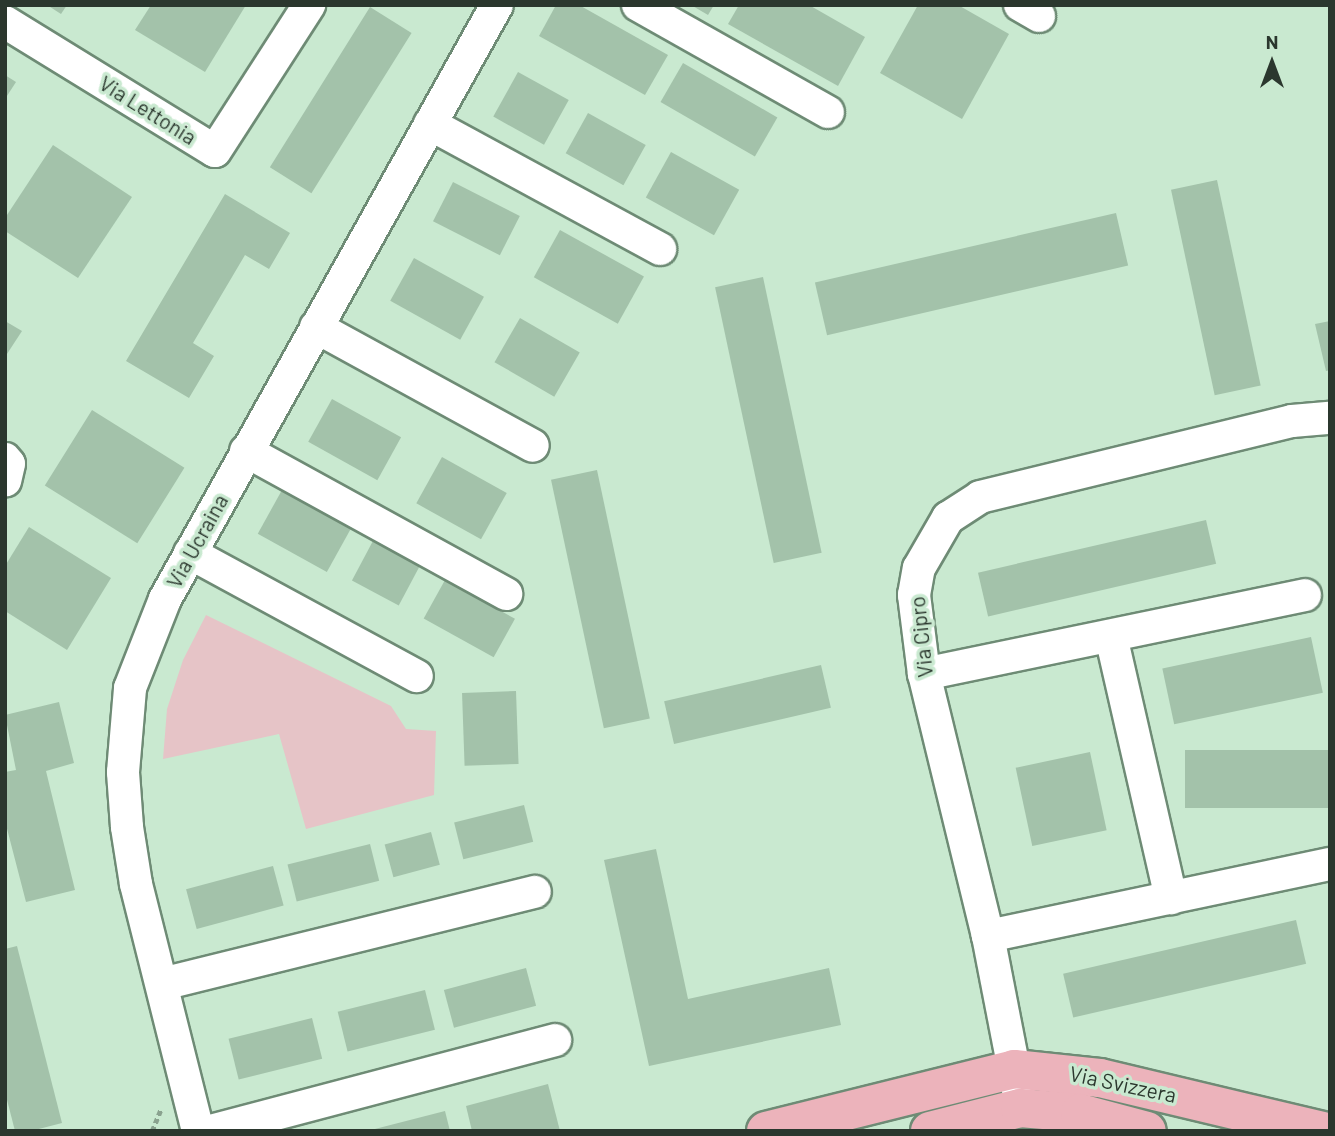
<!DOCTYPE html>
<style>
body{margin:0}
#map{position:relative;width:1335px;height:1136px;overflow:hidden;background:#c9e9d0;font-family:Barlow,sans-serif}
div>[style]{position:absolute}
.green>*{inset:0;background:#e6c4c7}
.building>*{inset:0;background:#a3c2aa;transform-origin:0 0}
.path>*{height:4.5px;margin-top:-2.25px;transform-origin:0;background:repeating-linear-gradient(90deg,#8aa28f 0 5px,transparent 0 8.5px)}
.roads{filter:drop-shadow(2px 0 #6e8b75) drop-shadow(-2px 0 #6e8b75) drop-shadow(0 2px #6e8b75) drop-shadow(0 -2px #6e8b75)}
.minor>*{height:32px;margin:-16px;padding:0 16px;transform-origin:16px;border-radius:16px;background:#fff}
.major>*{height:38px;margin:-19px;padding:0 19px;transform-origin:19px;border-radius:19px;background:#ecb3bb}
span{translate:-50% -50%;white-space:nowrap;text-align:center;line-height:1.15;-webkit-text-stroke:7px #c9e9d0;paint-order:stroke}
.street-label{font-size:21px;color:#2b372e}
.frame{position:absolute;inset:0;border:7px solid #2b372e;pointer-events:none}
.north{position:absolute;left:1237px;top:28px;width:70px;height:70px;-webkit-text-stroke:5px #c9e9d0;paint-order:stroke;rotate:0deg;font-size:19px;font-weight:700;line-height:28px;text-align:center;color:#2b372e}
.north::after{content:'';display:block;margin:auto;width:24px;height:32px;background:#2b372e;clip-path:polygon(50% 0,100% 100%,50% 72%,0 100%)}
</style>
<div id="map">
<div class="green">
<div style="clip-path:polygon(206px 615px,391px 706px,406px 729px,436px 731px,434px 795px,306px 829px,279px 734px,163px 759px,167px 709px,183px 660px)"></div>
</div>
<div class="building">
<div style="clip-path:polygon(47px 5px,67px 5px,61px 14px)"></div>
<div style="clip-path:polygon(151px 5px,246px 5px,205px 72px,135px 30px)"></div>
<div style="clip-path:polygon(556px 5px,579px 5px,668px 55px,645px 95px,539px 36px)"></div>
<div style="clip-path:polygon(691px 5px,714px 5px,708px 15px)"></div>
<div style="clip-path:polygon(739px 5px,809px 5px,865px 37px,838px 86px,728px 24px)"></div>
<div style="clip-path:polygon(918px 5px,958px 5px,1009px 34px,962px 119px,880px 73px)"></div>
<div style="left:370px;top:7px;width:49px;height:189px;rotate:32deg"></div>
<div style="left:683px;top:63px;width:109px;height:45px;rotate:30deg"></div>
<div style="left:518px;top:72px;width:58px;height:51px;rotate:29deg"></div>
<div style="clip-path:polygon(5px 75px,16px 82px,5px 99px)"></div>
<div style="left:588px;top:113px;width:66px;height:46px;rotate:29deg"></div>
<div style="clip-path:polygon(53px 145px,132px 197px,78px 278px,5px 231px,5px 218px)"></div>
<div style="left:671px;top:152px;width:78px;height:52px;rotate:29deg"></div>
<div style="left:1217px;top:180px;width:210px;height:47px;rotate:78deg"></div>
<div style="left:453px;top:182px;width:75px;height:44px;rotate:27deg"></div>
<div style="clip-path:polygon(225px 194px,290px 233px,269px 269px,245px 255px,193px 343px,214px 356px,189px 398px,126px 361px)"></div>
<div style="left:1116px;top:213px;width:54px;height:309px;rotate:77deg"></div>
<div style="left:560px;top:230px;width:96px;height:54px;rotate:29deg"></div>
<div style="left:414px;top:258px;width:80px;height:49px;rotate:29deg"></div>
<div style="left:763px;top:277px;width:282px;height:49px;rotate:78deg"></div>
<div style="left:520px;top:318px;width:69px;height:51px;rotate:30deg"></div>
<div style="clip-path:polygon(5px 321px,22px 331px,5px 357px)"></div>
<div style="clip-path:polygon(1330px 321px,1330px 370px,1326px 371px,1315px 324px)"></div>
<div style="left:332px;top:399px;width:79px;height:49px;rotate:29deg"></div>
<div style="left:92px;top:410px;width:109px;height:89px;rotate:32deg"></div>
<div style="left:442px;top:457px;width:74px;height:53px;rotate:29deg"></div>
<div style="left:597px;top:470px;width:254px;height:47px;rotate:78deg"></div>
<div style="left:282px;top:490px;width:79px;height:50px;rotate:29deg"></div>
<div style="left:1206px;top:520px;width:45px;height:234px;rotate:77deg"></div>
<div style="clip-path:polygon(29px 527px,111px 578px,67px 650px,5px 611px,5px 566px)"></div>
<div style="left:374px;top:539px;width:53px;height:47px;rotate:28deg"></div>
<div style="left:445px;top:580px;width:80px;height:44px;rotate:29deg"></div>
<div style="left:1311px;top:637px;width:57px;height:152px;rotate:78deg"></div>
<div style="left:821px;top:665px;width:44px;height:161px;rotate:77deg"></div>
<div style="left:516px;top:691px;width:73px;height:54px;rotate:88deg"></div>
<div style="clip-path:polygon(59px 702px,74px 763px,46px 771px,75px 890px,26px 902px,5px 821px,5px 772px,16px 770px,5px 715px)"></div>
<div style="left:1330px;top:750px;width:58px;height:145px;rotate:90deg"></div>
<div style="left:1090px;top:752px;width:80px;height:76px;rotate:78deg"></div>
<div style="left:524px;top:805px;width:38px;height:72px;rotate:76deg"></div>
<div style="left:431px;top:832px;width:34px;height:48px;rotate:75deg"></div>
<div style="left:370px;top:844px;width:38px;height:85px;rotate:76deg"></div>
<div style="clip-path:polygon(656px 849px,688px 999px,829px 968px,841px 1025px,649px 1066px,604px 860px)"></div>
<div style="left:273px;top:866px;width:41px;height:90px;rotate:75deg"></div>
<div style="left:1296px;top:920px;width:45px;height:239px;rotate:77deg"></div>
<div style="clip-path:polygon(17px 946px,62px 1123px,31px 1131px,15px 1131px,5px 1092px,5px 949px)"></div>
<div style="left:526px;top:968px;width:39px;height:85px;rotate:75deg"></div>
<div style="left:425px;top:990px;width:41px;height:90px;rotate:76deg"></div>
<div style="left:312px;top:1018px;width:42px;height:86px;rotate:76deg"></div>
<div style="clip-path:polygon(548px 1084px,560px 1131px,472px 1131px,466px 1106px)"></div>
<div style="clip-path:polygon(445px 1111px,450px 1131px,372px 1131px,371px 1130px)"></div>
</div>
<div class="path">
<div style="left:152px;top:1131px;width:24px;rotate:-68deg"></div>
</div>
<div class="roads">
<div class="minor">
<div style="left:638px;top:5px;width:218px;rotate:29.4deg"></div>
<div style="left:1020px;top:5px;width:22px;rotate:30deg"></div>
<div style="left:5px;top:22px;width:246px;rotate:31.6deg"></div>
<div style="left:215px;top:151px;width:174px;rotate:-57.2deg"></div>
<div style="left:430px;top:124px;width:262px;rotate:28.5deg"></div>
<div style="left:316px;top:327px;width:247px;rotate:28.7deg"></div>
<div style="left:246px;top:451px;width:297px;rotate:28.8deg"></div>
<div style="left:5px;top:459px;width:6px;rotate:51deg"></div>
<div style="left:9px;top:464px;width:17px;rotate:103deg"></div>
<div style="left:190px;top:553px;width:258px;rotate:28.5deg"></div>
<div style="left:1111px;top:636px;width:269px;rotate:77.1deg"></div>
<div style="left:924px;top:674px;width:389px;rotate:-11.7deg"></div>
<div style="left:988px;top:936px;width:349px;rotate:-11.9deg"></div>
<div style="left:162px;top:984px;width:384px;rotate:-13.9deg"></div>
<div style="left:1018px;top:1090px;width:157px;rotate:-101deg"></div>
<div style="left:988px;top:936px;width:270px;rotate:-103.7deg"></div>
<div style="left:924px;top:674px;width:80px;rotate:-97.2deg"></div>
<div style="left:914px;top:595px;width:27px;rotate:-80deg"></div>
<div style="left:919px;top:568px;width:58px;rotate:-59.9deg"></div>
<div style="left:948px;top:518px;width:38px;rotate:-33deg"></div>
<div style="left:980px;top:497px;width:321px;rotate:-13.7deg"></div>
<div style="left:1292px;top:421px;width:38px;rotate:-5deg"></div>
<div style="left:198px;top:1131px;width:255px;rotate:-104.1deg"></div>
<div style="left:136px;top:884px;width:58px;rotate:-99deg"></div>
<div style="left:127px;top:827px;width:55px;rotate:-94.2deg"></div>
<div style="left:123px;top:772px;width:84px;rotate:-85.2deg"></div>
<div style="left:130px;top:688px;width:96px;rotate:-68.5deg"></div>
<div style="left:165px;top:599px;width:680px;rotate:-60.8deg"></div>
<div style="left:211px;top:1131px;width:356px;rotate:-14.8deg"></div>
</div>
<div class="major">
<div style="left:766px;top:1131px;width:256px;rotate:-14deg"></div>
<div style="left:1014px;top:1069px;width:86px;rotate:6deg"></div>
<div style="left:1100px;top:1078px;width:229px;rotate:13.4deg"></div>
<div style="left:930px;top:1131px;width:93px;rotate:-14.3deg"></div>
<div style="left:1020px;top:1108px;width:60px;rotate:4.8deg"></div>
<div style="left:1080px;top:1113px;width:69px;rotate:15deg"></div>
</div>
</div>
<div class="street-label">
<span style="left:148px;top:110px;rotate:32deg">Via Lettonia</span>
<span style="left:197px;top:541px;rotate:-61deg">Via Ucraina</span>
<span style="left:921px;top:637px;rotate:-96deg">Via Cipro</span>
<span style="left:1123px;top:1084px;rotate:12deg">Via Svizzera</span>
</div>
<div class="frame"></div>
<div class="north">N</div>
</div>
